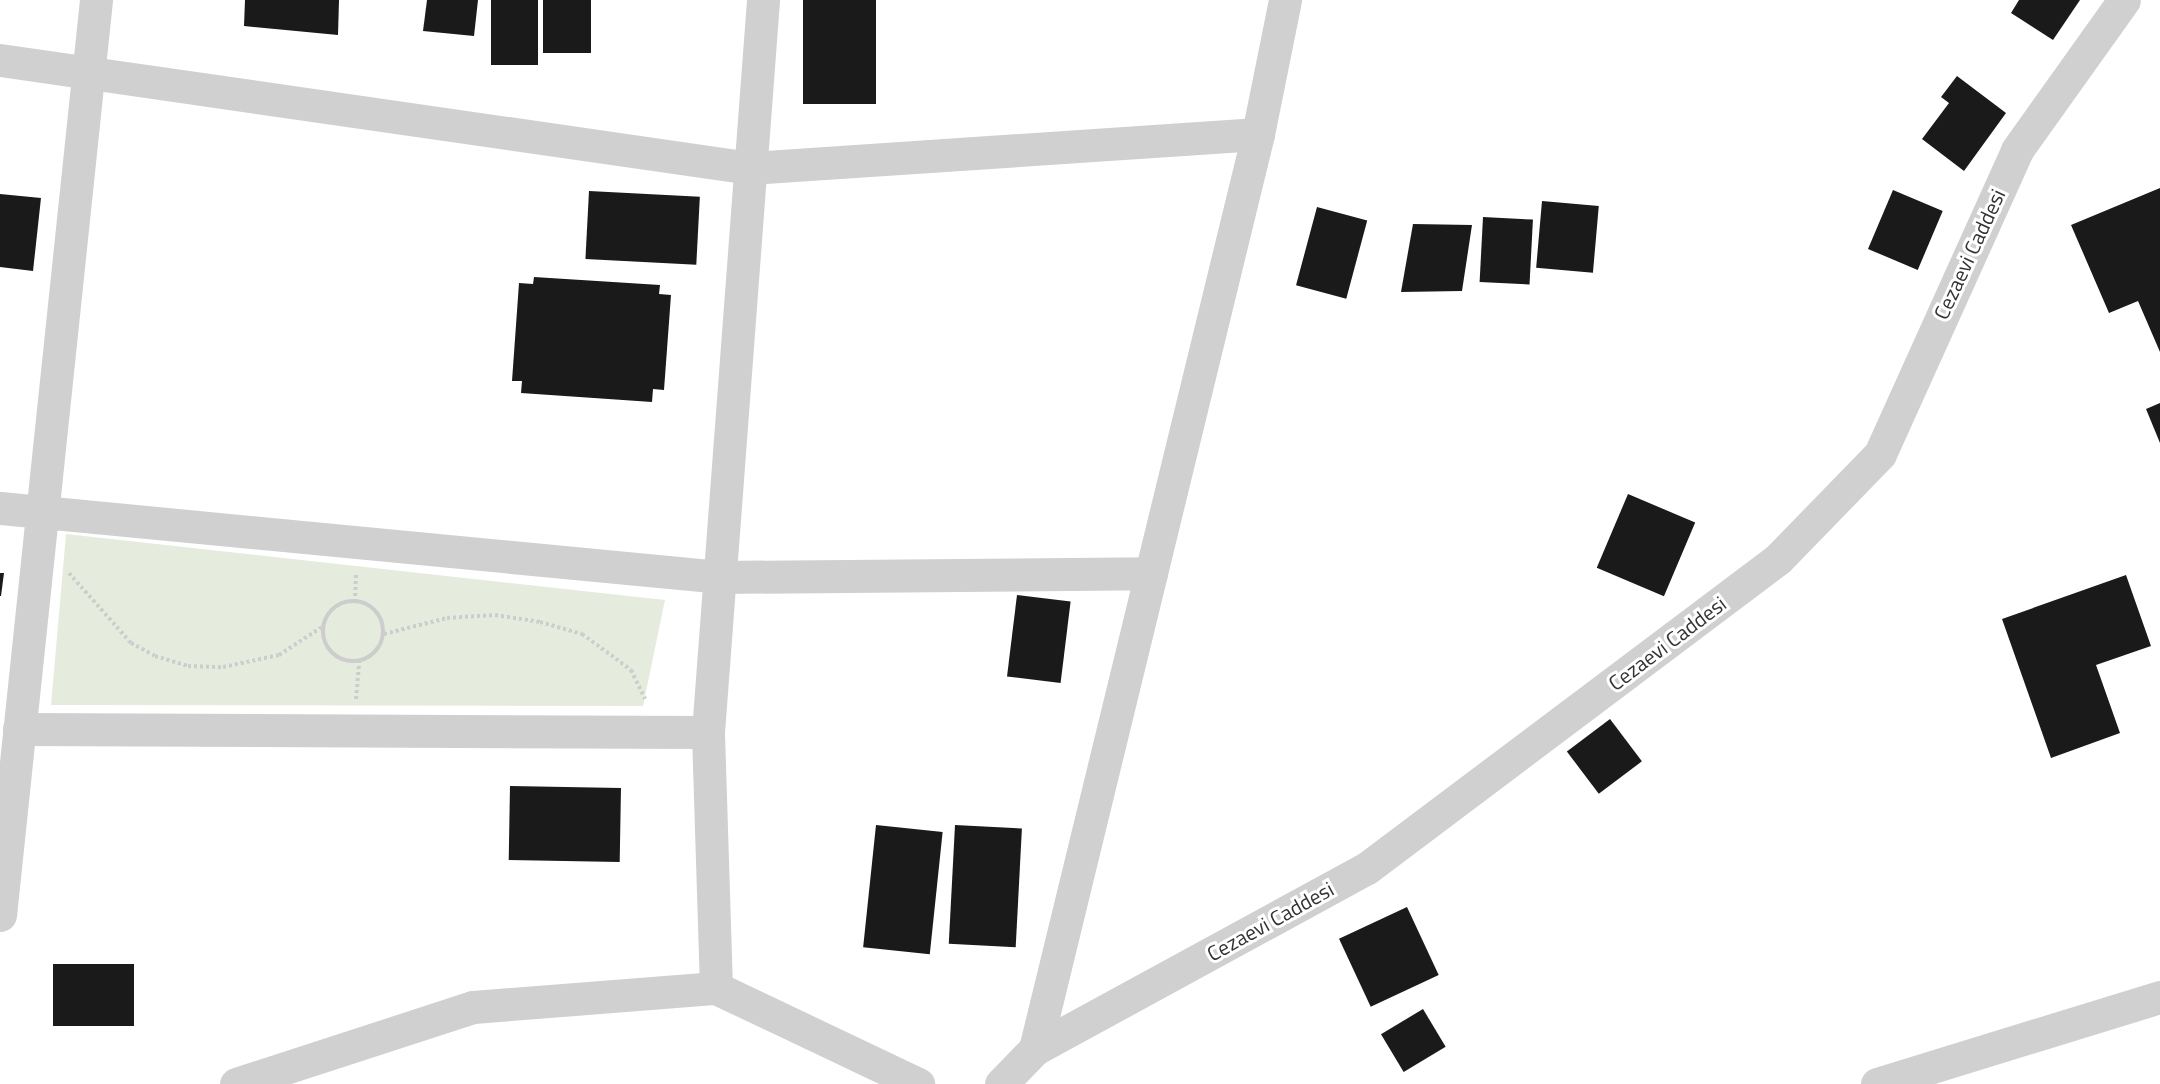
<!DOCTYPE html>
<style>
body{margin:0}
#map{position:relative;width:2160px;height:1084px;overflow:hidden;background:#fff;font-family:"Titillium Web",sans-serif}
div>[style]{position:absolute}
.green>*{inset:0;background:#e5ecde}
.building>*{inset:0;background:#1a1a1a;transform-origin:0 0}
.path>*{height:4px;margin-top:-2px;transform-origin:0;background:repeating-linear-gradient(90deg,#cdcdcd 0 3px,transparent 0 6px)}
.path>.ring{margin:-2px;padding:0;box-sizing:content-box;background:none;border:4px solid #cdcdcd;border-radius:50%}
.minor>*{height:33px;margin:-16.5px;padding:0 16.5px;transform-origin:16.5px;border-radius:16.5px;background:#d0d0d0}
span{translate:-50% -50%;white-space:nowrap;text-align:center;line-height:1.15;-webkit-text-stroke:6px #fff;paint-order:stroke}
.street-label{font-size:21px;color:#333}
</style>
<div id="map">
<div class="green">
<div style="clip-path:polygon(66px 534px,665px 600px,643px 706px,51px 705px)"></div>
</div>
<div class="building">
<div style="clip-path:polygon(245px 0,339px 0,338px 35px,244px 26px)"></div>
<div style="clip-path:polygon(427px 0,478px 0,474px 36px,423px 31px)"></div>
<div style="left:491px;top:0;width:47px;height:65px"></div>
<div style="left:543px;top:0;width:48px;height:53px"></div>
<div style="left:803px;top:0;width:73px;height:104px"></div>
<div style="clip-path:polygon(2019px 0,2080px 0,2053px 40px,2011px 13px)"></div>
<div style="clip-path:polygon(1957px 76px,2006px 113px,1964px 171px,1922px 139px,1949px 103px,1941px 97px)"></div>
<div style="clip-path:polygon(2160px 188px,2160px 352px,2138px 301px,2109px 313px,2071px 225px)"></div>
<div style="left:1893px;top:190px;width:54px;height:64px;rotate:23deg"></div>
<div style="left:589px;top:191px;width:111px;height:68px;rotate:3deg"></div>
<div style="clip-path:polygon(0 194px,41px 198px,33px 271px,0 267px)"></div>
<div style="left:1542px;top:201px;width:57px;height:67px;rotate:5deg"></div>
<div style="left:1317px;top:207px;width:52px;height:81px;rotate:15deg"></div>
<div style="left:1483px;top:217px;width:50px;height:65px;rotate:3deg"></div>
<div style="clip-path:polygon(1413px 224px,1472px 225px,1462px 291px,1401px 292px)"></div>
<div style="clip-path:polygon(534px 277px,660px 285px,659px 294px,671px 295px,664px 390px,653px 389px,652px 402px,521px 393px,522px 381px,512px 381px,519px 283px,533px 284px)"></div>
<div style="clip-path:polygon(2160px 403px,2160px 443px,2146px 409px)"></div>
<div style="left:1628px;top:494px;width:73px;height:80px;rotate:23deg"></div>
<div style="clip-path:polygon(0 573px,4px 573px,1px 596px,0 596px)"></div>
<div style="clip-path:polygon(2126px 575px,2151px 646px,2096px 665px,2120px 733px,2051px 758px,2002px 619px)"></div>
<div style="left:1017px;top:595px;width:54px;height:82px;rotate:7deg"></div>
<div style="left:1610px;top:719px;width:53px;height:54px;rotate:53deg"></div>
<div style="left:510px;top:786px;width:111px;height:74px;rotate:1deg"></div>
<div style="left:876px;top:825px;width:67px;height:123px;rotate:6deg"></div>
<div style="left:955px;top:825px;width:67px;height:119px;rotate:3deg"></div>
<div style="left:1407px;top:907px;width:75px;height:75px;rotate:65deg"></div>
<div style="left:53px;top:964px;width:81px;height:62px"></div>
<div style="left:1423px;top:1009px;width:44px;height:49px;rotate:59deg"></div>
</div>
<div class="path">
<div style="left:69px;top:573px;width:94px;rotate:48.5deg"></div>
<div style="left:131px;top:643px;width:27px;rotate:28deg"></div>
<div style="left:155px;top:656px;width:34px;rotate:17deg"></div>
<div style="left:188px;top:666px;width:35px;rotate:2deg"></div>
<div style="left:223px;top:667px;width:57px;rotate:-12.1deg"></div>
<div style="left:279px;top:655px;width:51px;rotate:-33.1deg"></div>
<div class="ring" style="left:323px;top:601px;width:56px;height:56px"></div>
<div style="left:355px;top:602px;width:27px;rotate:-88deg"></div>
<div style="left:384px;top:634px;width:65px;rotate:-14.3deg"></div>
<div style="left:447px;top:618px;width:48px;rotate:-3.6deg"></div>
<div style="left:495px;top:615px;width:46px;rotate:8.8deg"></div>
<div style="left:540px;top:622px;width:44px;rotate:15.9deg"></div>
<div style="left:582px;top:634px;width:36px;rotate:36deg"></div>
<div style="left:611px;top:655px;width:25px;rotate:37deg"></div>
<div style="left:631px;top:670px;width:32px;rotate:64deg"></div>
<div style="left:356px;top:699px;width:38px;rotate:-85deg"></div>
</div>
<div class="minor">
<div style="left:0;top:60px;width:758px;rotate:8.19deg"></div>
<div style="left:750px;top:168px;width:509px;rotate:-3.83deg"></div>
<div style="left:0;top:508px;width:723px;rotate:5.47deg"></div>
<div style="left:720px;top:577px;width:431px;rotate:-0.5deg"></div>
<div style="left:19px;top:729px;width:689px;rotate:0.25deg"></div>
<div style="left:0;top:915px;width:920px;rotate:-84.01deg"></div>
<div style="left:716px;top:988px;width:256px;rotate:-91.8deg"></div>
<div style="left:708px;top:732px;width:734px;rotate:-85.7deg"></div>
<div style="left:1035px;top:1049px;width:942px;rotate:-76.3deg"></div>
<div style="left:1258px;top:134px;width:137px;rotate:-78.6deg"></div>
<div style="left:236px;top:1084px;width:249px;rotate:-18deg"></div>
<div style="left:473px;top:1007px;width:244px;rotate:-4.5deg"></div>
<div style="left:716px;top:988px;width:224px;rotate:25.4deg"></div>
<div style="left:1001px;top:1084px;width:49px;rotate:-45.8deg"></div>
<div style="left:1035px;top:1049px;width:378px;rotate:-28.6deg"></div>
<div style="left:1367px;top:868px;width:514px;rotate:-36.94deg"></div>
<div style="left:1778px;top:559px;width:146px;rotate:-45.8deg"></div>
<div style="left:1880px;top:454px;width:333px;rotate:-65.7deg"></div>
<div style="left:2017px;top:150px;width:184px;rotate:-54.5deg"></div>
<div style="left:1877px;top:1084px;width:296px;rotate:-17.1deg"></div>
</div>
<div class="street-label">
<span style="left:1969px;top:254px;rotate:-65deg">Cezaevi Caddesi</span>
<span style="left:1667px;top:643px;rotate:-37deg">Cezaevi Caddesi</span>
<span style="left:1270px;top:921px;rotate:-29deg">Cezaevi Caddesi</span>
</div>
</div>
